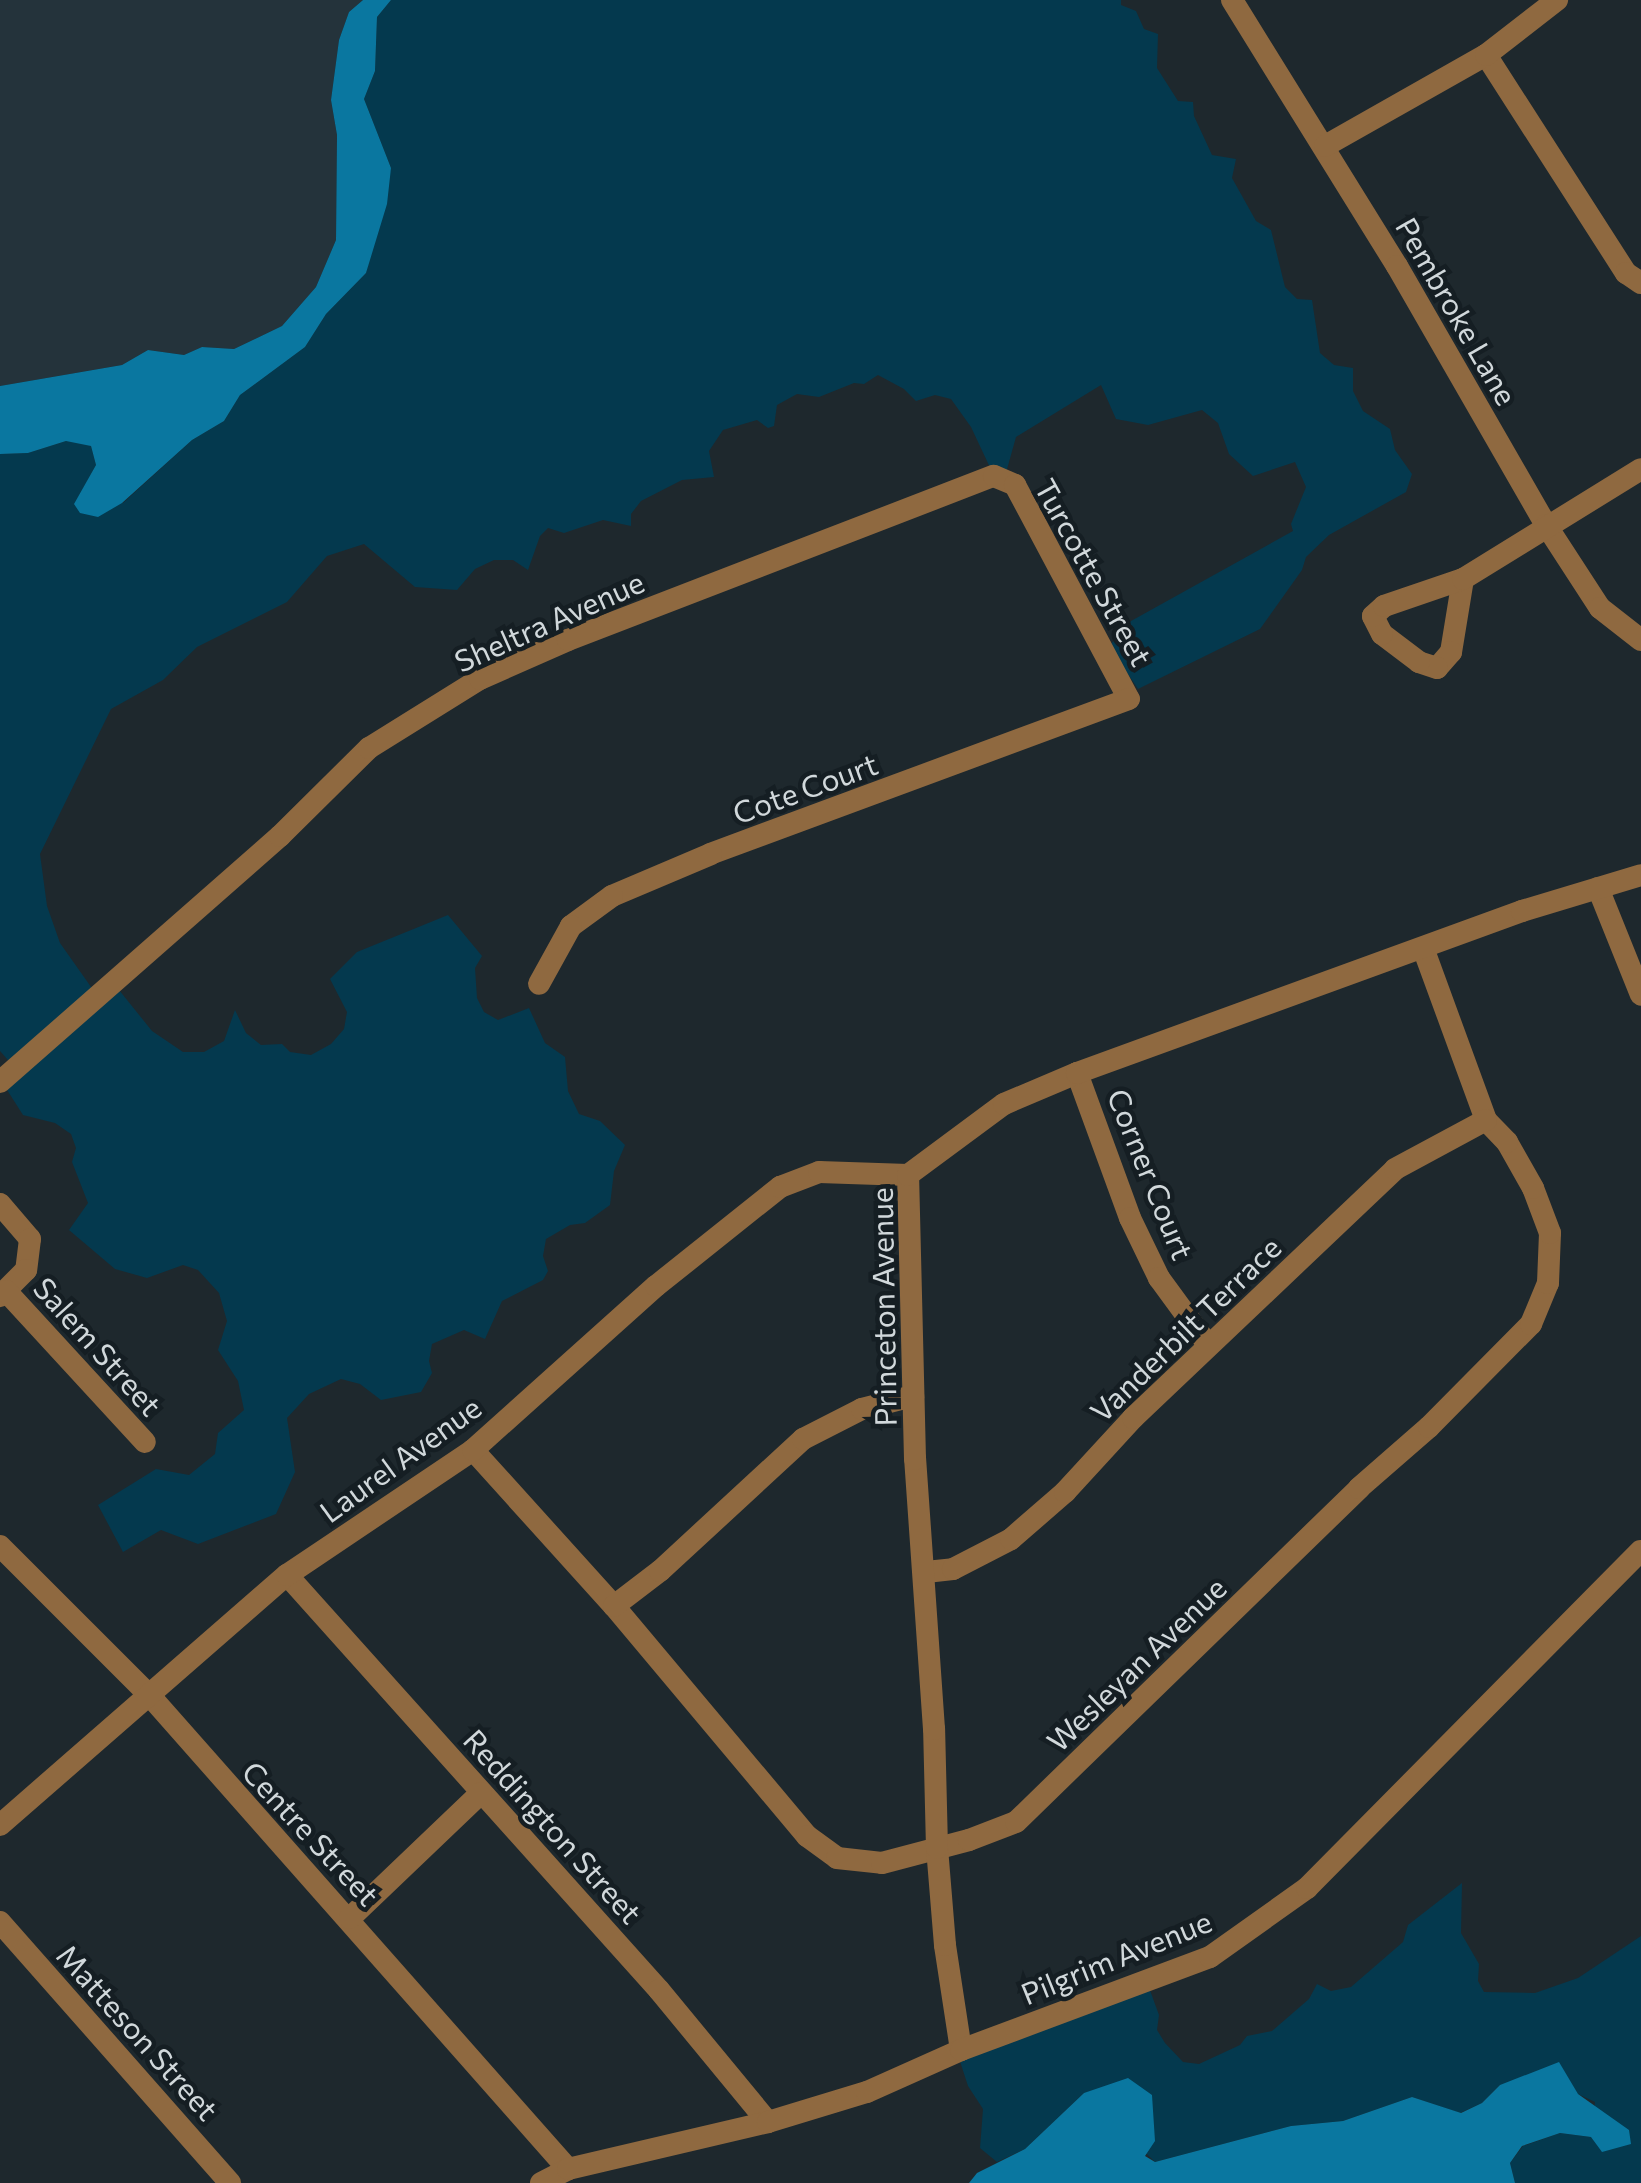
<!DOCTYPE html>
<style>
body{margin:0}
#map{position:relative;width:1641px;height:2183px;overflow:hidden;background:#1e282d;font-family:Commissioner,sans-serif}
div>[style]{position:absolute}
.built>*{inset:0;background:#24333b}
.green>*{inset:0;background:#04394e}
.water>*{inset:0;background:#0a77a0}
.minor>*{height:22px;margin:-11px;padding:0 11px;transform-origin:11px;border-radius:11px;background:#8f6940}
span{translate:-50% -50%;white-space:nowrap;text-align:center;line-height:1.15;-webkit-text-stroke:9px #151e23;paint-order:stroke}
.street-label{font-size:30px;color:#d1d8db}
</style>
<div id="map">
<div class="built">
<div style="clip-path:polygon(0 0,363px 0,349px 12px,339px 40px,331px 100px,337px 135px,336px 240px,316px 287px,282px 326px,234px 349px,202px 347px,184px 355px,148px 350px,122px 365px,0 386px)"></div>
</div>
<div class="green">
<div style="clip-path:polygon(391px 0,1121px 0,1121px 5px,1136px 11px,1144px 29px,1158px 34px,1157px 68px,1178px 101px,1193px 102px,1194px 116px,1212px 155px,1236px 159px,1232px 178px,1256px 221px,1271px 230px,1285px 287px,1297px 299px,1312px 300px,1320px 353px,1334px 365px,1353px 368px,1353px 391px,1363px 411px,1390px 429px,1395px 450px,1412px 474px,1406px 492px,1329px 535px,1306px 557px,1302px 570px,1260px 629px,1138px 689px,1109px 646px,1131px 621px,1293px 531px,1291px 524px,1306px 487px,1295px 462px,1253px 476px,1229px 454px,1218px 423px,1202px 410px,1148px 425px,1116px 419px,1101px 385px,1016px 437px,1004px 480px,994px 476px,971px 427px,951px 399px,935px 395px,916px 401px,904px 389px,878px 375px,864px 384px,854px 383px,819px 397px,797px 394px,777px 405px,774px 426px,768px 428px,757px 420px,723px 430px,709px 451px,714px 477px,682px 480px,641px 501px,631px 514px,631px 526px,603px 520px,564px 533px,548px 528px,540px 536px,528px 570px,513px 560px,494px 560px,475px 569px,457px 590px,415px 587px,364px 544px,327px 556px,287px 602px,197px 647px,163px 680px,111px 709px,40px 854px,47px 906px,60px 943px,96px 994px,115px 985px,152px 1031px,183px 1052px,204px 1052px,224px 1041px,235px 1010px,246px 1033px,261px 1045px,282px 1044px,290px 1052px,311px 1055px,331px 1044px,344px 1029px,347px 1012px,330px 979px,357px 952px,448px 915px,482px 956px,475px 968px,477px 998px,484px 1012px,498px 1020px,529px 1008px,545px 1043px,565px 1057px,568px 1091px,579px 1114px,600px 1121px,625px 1145px,614px 1171px,610px 1205px,585px 1223px,570px 1225px,546px 1239px,543px 1256px,548px 1271px,543px 1280px,502px 1301px,485px 1339px,464px 1330px,432px 1344px,429px 1361px,432px 1373px,421px 1392px,381px 1400px,360px 1384px,341px 1379px,309px 1394px,287px 1418px,295px 1472px,276px 1514px,198px 1544px,161px 1530px,123px 1552px,98px 1505px,156px 1469px,189px 1475px,215px 1454px,218px 1433px,244px 1410px,238px 1381px,218px 1350px,227px 1321px,219px 1293px,198px 1270px,183px 1265px,147px 1278px,115px 1269px,69px 1230px,88px 1203px,72px 1162px,76px 1148px,71px 1134px,55px 1123px,23px 1115px,2px 1082px,14px 1067px,0 1051px,0 454px,28px 453px,66px 441px,82px 441px,91px 446px,96px 465px,75px 504px,123px 503px,192px 440px,224px 421px,240px 395px,305px 347px,326px 314px,366px 273px,391px 168px,364px 99px,375px 71px,377px 17px)"></div>
<div style="clip-path:polygon(1462px 1883px,1461px 1933px,1479px 1964px,1478px 1981px,1484px 1992px,1535px 1993px,1578px 1978px,1641px 1936px,1641px 2183px,1515px 2183px,1510px 2163px,1523px 2146px,1560px 2133px,1591px 2137px,1595px 2102px,1578px 2094px,1500px 2085px,1482px 2103px,1460px 2113px,1412px 2097px,1343px 2121px,1291px 2126px,1155px 2162px,1084px 2093px,1025px 2149px,997px 2162px,980px 2148px,983px 2109px,968px 2086px,957px 2052px,1147px 1982px,1159px 2015px,1157px 2030px,1165px 2043px,1183px 2062px,1199px 2064px,1240px 2045px,1247px 2036px,1272px 2031px,1309px 1999px,1317px 1984px,1331px 1991px,1351px 1987px,1403px 1942px,1408px 1925px)"></div>
</div>
<div class="water">
<div style="clip-path:polygon(363px 0,391px 0,377px 17px,375px 71px,364px 99px,391px 168px,387px 204px,366px 273px,326px 314px,305px 347px,240px 395px,224px 421px,192px 440px,122px 503px,98px 517px,80px 513px,74px 504px,96px 465px,91px 446px,66px 441px,28px 453px,0 454px,0 386px,122px 365px,148px 350px,184px 355px,202px 347px,234px 349px,282px 326px,316px 287px,336px 240px,337px 135px,331px 100px,339px 40px,349px 12px)"></div>
<div style="clip-path:polygon(1559px 2062px,1578px 2094px,1629px 2130px,1631px 2144px,1602px 2152px,1591px 2137px,1560px 2133px,1522px 2146px,1510px 2163px,1515px 2183px,969px 2183px,977px 2173px,1025px 2149px,1084px 2093px,1128px 2078px,1152px 2095px,1155px 2141px,1145px 2156px,1155px 2162px,1291px 2126px,1343px 2121px,1412px 2097px,1461px 2113px,1482px 2103px,1500px 2085px)"></div>
</div>
<div class="minor">
<div style="left:1232px;top:0;width:313px;rotate:58.2deg"></div>
<div style="left:1397px;top:266px;width:299px;rotate:60.1deg"></div>
<div style="left:1546px;top:525px;width:99px;rotate:57deg"></div>
<div style="left:1600px;top:608px;width:52px;rotate:38deg"></div>
<div style="left:1486px;top:55px;width:259px;rotate:57.3deg"></div>
<div style="left:1626px;top:273px;width:18px;rotate:34deg"></div>
<div style="left:1325px;top:146px;width:185px;rotate:-29.5deg"></div>
<div style="left:1486px;top:55px;width:90px;rotate:-37.8deg"></div>
<div style="left:1463px;top:579px;width:74px;rotate:99.3deg"></div>
<div style="left:1451px;top:652px;width:21px;rotate:131deg"></div>
<div style="left:1437px;top:668px;width:19px;rotate:-162deg"></div>
<div style="left:1419px;top:662px;width:46px;rotate:-142.9deg"></div>
<div style="left:1382px;top:634px;width:20px;rotate:-117deg"></div>
<div style="left:1373px;top:616px;width:15px;rotate:-42deg"></div>
<div style="left:1384px;top:606px;width:83px;rotate:-18.9deg"></div>
<div style="left:1463px;top:579px;width:209px;rotate:-31.7deg"></div>
<div style="left:1598px;top:888px;width:115px;rotate:68.1deg"></div>
<div style="left:1077px;top:1073px;width:154px;rotate:69.9deg"></div>
<div style="left:1130px;top:1218px;width:67px;rotate:64.2deg"></div>
<div style="left:1159px;top:1278px;width:83px;rotate:53.8deg"></div>
<div style="left:0;top:1082px;width:373px;rotate:-41.3deg"></div>
<div style="left:280px;top:836px;width:125px;rotate:-44.7deg"></div>
<div style="left:369px;top:748px;width:131px;rotate:-31.9deg"></div>
<div style="left:480px;top:679px;width:96px;rotate:-23.9deg"></div>
<div style="left:568px;top:640px;width:456px;rotate:-21.1deg"></div>
<div style="left:994px;top:476px;width:23px;rotate:23deg"></div>
<div style="left:1015px;top:485px;width:242px;rotate:62deg"></div>
<div style="left:1129px;top:699px;width:446px;rotate:159.7deg"></div>
<div style="left:711px;top:854px;width:108px;rotate:157deg"></div>
<div style="left:612px;top:896px;width:51px;rotate:143.8deg"></div>
<div style="left:571px;top:926px;width:66px;rotate:118.9deg"></div>
<div style="left:0;top:1204px;width:46px;rotate:49.4deg"></div>
<div style="left:30px;top:1239px;width:31px;rotate:97deg"></div>
<div style="left:26px;top:1270px;width:37px;rotate:135deg"></div>
<div style="left:6px;top:1291px;width:205px;rotate:47.4deg"></div>
<div style="left:473px;top:1450px;width:210px;rotate:47.9deg"></div>
<div style="left:614px;top:1606px;width:300px;rotate:50deg"></div>
<div style="left:807px;top:1836px;width:37px;rotate:36deg"></div>
<div style="left:837px;top:1858px;width:45px;rotate:6.3deg"></div>
<div style="left:882px;top:1863px;width:90px;rotate:-14.8deg"></div>
<div style="left:969px;top:1840px;width:50px;rotate:-21deg"></div>
<div style="left:1016px;top:1822px;width:479px;rotate:-44.2deg"></div>
<div style="left:1359px;top:1488px;width:93px;rotate:-41.1deg"></div>
<div style="left:1429px;top:1427px;width:145px;rotate:-45.3deg"></div>
<div style="left:1531px;top:1324px;width:44px;rotate:-67.5deg"></div>
<div style="left:1548px;top:1283px;width:50px;rotate:-87.7deg"></div>
<div style="left:1550px;top:1233px;width:48px;rotate:-110.7deg"></div>
<div style="left:1533px;top:1188px;width:53px;rotate:-119.5deg"></div>
<div style="left:1507px;top:1142px;width:30px;rotate:-134deg"></div>
<div style="left:1486px;top:1120px;width:183px;rotate:-110.1deg"></div>
<div style="left:0;top:1546px;width:214px;rotate:45deg"></div>
<div style="left:151px;top:1697px;width:630px;rotate:48.54deg"></div>
<div style="left:926px;top:1572px;width:27px;rotate:-6deg"></div>
<div style="left:953px;top:1569px;width:65px;rotate:-27.3deg"></div>
<div style="left:1011px;top:1539px;width:72px;rotate:-41deg"></div>
<div style="left:1065px;top:1492px;width:100px;rotate:-47.4deg"></div>
<div style="left:1133px;top:1418px;width:361px;rotate:-43.5deg"></div>
<div style="left:1395px;top:1169px;width:103px;rotate:-28.3deg"></div>
<div style="left:287px;top:1575px;width:557px;rotate:48.13deg"></div>
<div style="left:659px;top:1990px;width:171px;rotate:50.5deg"></div>
<div style="left:614px;top:1606px;width:58px;rotate:-37.3deg"></div>
<div style="left:660px;top:1571px;width:195px;rotate:-42.7deg"></div>
<div style="left:803px;top:1439px;width:66px;rotate:-27deg"></div>
<div style="left:862px;top:1409px;width:53px;rotate:-14.3deg"></div>
<div style="left:0;top:1825px;width:381px;rotate:-41.1deg"></div>
<div style="left:287px;top:1575px;width:224px;rotate:-33.9deg"></div>
<div style="left:473px;top:1450px;width:246px;rotate:-41.9deg"></div>
<div style="left:656px;top:1286px;width:159px;rotate:-38.6deg"></div>
<div style="left:780px;top:1187px;width:42px;rotate:-21deg"></div>
<div style="left:819px;top:1172px;width:89px;rotate:1.9deg"></div>
<div style="left:350px;top:1918px;width:181px;rotate:-43.7deg"></div>
<div style="left:0;top:1922px;width:348px;rotate:48.6deg"></div>
<div style="left:961px;top:2050px;width:106px;rotate:-98.7deg"></div>
<div style="left:945px;top:1945px;width:97px;rotate:-94.7deg"></div>
<div style="left:937px;top:1848px;width:119px;rotate:-91.4deg"></div>
<div style="left:934px;top:1729px;width:271px;rotate:-94deg"></div>
<div style="left:915px;top:1459px;width:284px;rotate:-91.4deg"></div>
<div style="left:908px;top:1175px;width:119px;rotate:-36.5deg"></div>
<div style="left:1004px;top:1104px;width:79px;rotate:-23deg"></div>
<div style="left:1077px;top:1073px;width:474px;rotate:-20deg"></div>
<div style="left:1522px;top:911px;width:124px;rotate:-16.8deg"></div>
<div style="left:541px;top:2183px;width:30px;rotate:-27deg"></div>
<div style="left:568px;top:2169px;width:205px;rotate:-13.2deg"></div>
<div style="left:768px;top:2122px;width:103px;rotate:-16.9deg"></div>
<div style="left:867px;top:2092px;width:103px;rotate:-24.1deg"></div>
<div style="left:961px;top:2050px;width:266px;rotate:-20.5deg"></div>
<div style="left:1210px;top:1957px;width:119px;rotate:-35.4deg"></div>
<div style="left:1307px;top:1888px;width:474px;rotate:-45.3deg"></div>
</div>
<div class="street-label">
<span style="left:1457px;top:311px;rotate:60deg">Pembroke Lane</span>
<span style="left:1094px;top:572px;rotate:61deg">Turcotte Street</span>
<span style="left:549px;top:621px;rotate:-24deg">Sheltra Avenue</span>
<span style="left:805px;top:788px;rotate:-20deg">Cote Court</span>
<span style="left:1151px;top:1174px;rotate:68deg">Corner Court</span>
<span style="left:883px;top:1307px;rotate:-91deg">Princeton Avenue</span>
<span style="left:1185px;top:1329px;rotate:-44deg">Vanderbilt Terrace</span>
<span style="left:98px;top:1346px;rotate:48deg">Salem Street</span>
<span style="left:400px;top:1459px;rotate:-36deg">Laurel Avenue</span>
<span style="left:1136px;top:1664px;rotate:-44deg">Wesleyan Avenue</span>
<span style="left:553px;top:1826px;rotate:48deg">Reddington Street</span>
<span style="left:311px;top:1833px;rotate:47deg">Centre Street</span>
<span style="left:1116px;top:1957px;rotate:-22deg">Pilgrim Avenue</span>
<span style="left:138px;top:2032px;rotate:48deg">Matteson Street</span>
</div>
</div>
